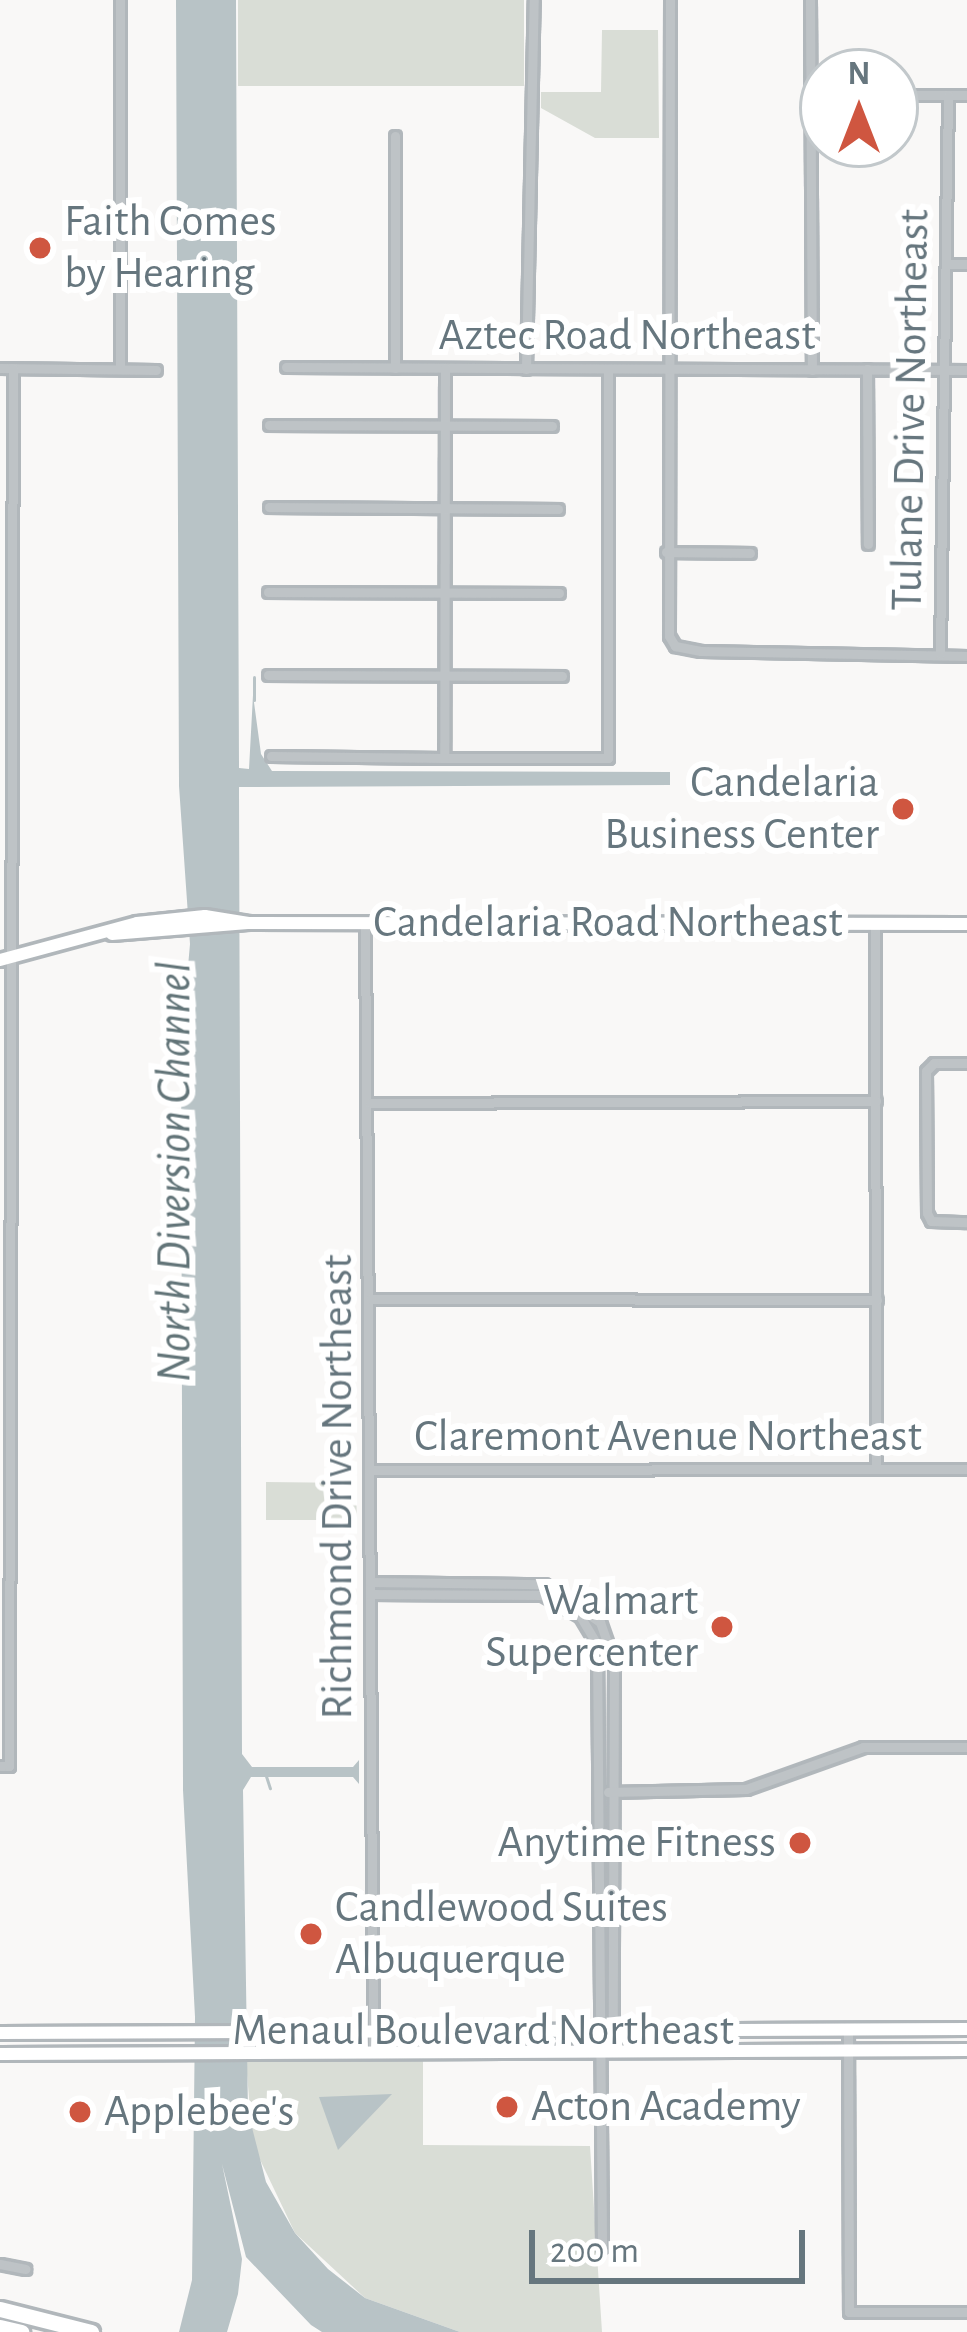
<!DOCTYPE html>
<style>
body{margin:0}
#map{position:relative;width:967px;height:2332px;overflow:hidden;background:#f9f8f7;font-family:"Alegreya Sans",sans-serif}
div>[style]{position:absolute}
.green>*{inset:0;background:#d9ddd6;transform-origin:0 0}
.water>*{inset:0;background:#b8c3c6}
.stream>*{height:3px;margin:-1.5px;padding:0 1.5px;transform-origin:1.5px;border-radius:1.5px;background:#b8c3c6}
.roads{filter:drop-shadow(3px 0 #b1b7bb) drop-shadow(-3px 0 #b1b7bb) drop-shadow(0 3px #b1b7bb) drop-shadow(0 -3px #b1b7bb)}
.minor>*{height:9px;margin:-4.5px;padding:0 4.5px;transform-origin:4.5px;border-radius:4.5px;background:#bec3c6}
.secondary>*{height:12px;margin:-6px;padding:0 6px;transform-origin:6px;border-radius:6px;background:#fff}
.motorway>*{height:15px;margin:-7.5px;padding:0 7.5px;transform-origin:7.5px;border-radius:7.5px;background:#fff}
.dots>*{width:33px;height:33px;translate:-50% -50%;box-sizing:border-box;border:6px solid #fff;border-radius:50%}
span{translate:-50% -50%;white-space:nowrap;text-align:center;line-height:1.15;-webkit-text-stroke:12px #fff;paint-order:stroke}
.poi-label{font-size:45px;color:#66767e}
.left{translate:0 -50%;text-align:left}
.right{translate:-100% -50%;text-align:right}
.street-label{font-size:45px;color:#66767e}
.water-label{font-size:48px;color:#627478;font-style:italic}
.north{position:absolute;left:799px;top:48px;width:120px;height:120px;box-sizing:border-box;background:#fff;border:3px solid #c2c8cb;border-radius:50%;rotate:0deg;font-size:33px;font-weight:700;line-height:48px;text-align:center;color:#66767e}
.north::after{content:'';display:block;margin:auto;width:42px;height:54px;background:#cf5640;clip-path:polygon(50% 0,100% 100%,50% 72%,0 100%)}
.scale{position:absolute;left:529px;top:2230px;width:276px;height:54px;box-sizing:border-box;border:6px solid #66767e;border-top:0;padding-left:15px;font-size:36px;line-height:42px;white-space:nowrap;color:#66767e;-webkit-text-stroke:9px #fff;paint-order:stroke}
</style>
<div id="map">
<div class="green">
<div style="left:238px;top:0;width:286px;height:86px"></div>
<div style="clip-path:polygon(602px 30px,658px 30px,659px 138px,595px 138px,541px 108px,541px 92px,601px 92px)"></div>
<div style="clip-path:polygon(266px 1482px,356px 1483px,357px 1528px,352px 1520px,266px 1520px)"></div>
<div style="clip-path:polygon(423px 2061px,423px 2145px,590px 2146px,602px 2332px,460px 2332px,365px 2298px,295px 2233px,253px 2145px,246px 2062px)"></div>
</div>
<div class="water">
<div style="clip-path:polygon(176px 0,236px 0,239px 768px,249px 769px,253px 695px,261px 754px,272px 771px,670px 772px,670px 785px,239px 787px,242px 1754px,252px 1767px,353px 1767px,359px 1760px,359px 1784px,353px 1777px,251px 1777px,243px 1790px,248px 2112px,266px 2182px,295px 2233px,328px 2269px,365px 2298px,460px 2332px,322px 2332px,311px 2325px,246px 2257px,222px 2164px,242px 2259px,238px 2294px,227px 2332px,179px 2332px,192px 2280px,195px 2017px,183px 1790px,181px 1045px,190px 944px,179px 786px)"></div>
<div style="clip-path:polygon(392px 2094px,338px 2150px,319px 2097px)"></div>
</div>
<div class="stream">
<div style="left:254px;top:677px;width:23px;rotate:90deg"></div>
<div style="left:265px;top:1773px;width:16px;rotate:72deg"></div>
</div>
<div class="roads">
<div class="minor">
<div style="left:670px;top:0;width:636px;rotate:90.09deg"></div>
<div style="left:669px;top:636px;width:12px;rotate:59deg"></div>
<div style="left:675px;top:646px;width:26px;rotate:11deg"></div>
<div style="left:701px;top:651px;width:266px;rotate:1.1deg"></div>
<div style="left:810px;top:0;width:370px;rotate:89.7deg"></div>
<div style="left:895px;top:95px;width:72px"></div>
<div style="left:395px;top:136px;width:232px;rotate:90deg"></div>
<div style="left:947px;top:264px;width:20px"></div>
<div style="left:286px;top:367px;width:681px;rotate:0.25deg"></div>
<div style="left:0;top:368px;width:156px;rotate:0.7deg"></div>
<div style="left:445px;top:368px;width:390px;rotate:90.1deg"></div>
<div style="left:444px;top:758px;width:164px"></div>
<div style="left:608px;top:758px;width:389px;rotate:-90deg"></div>
<div style="left:120px;top:369px;width:369px;rotate:-90deg"></div>
<div style="left:526px;top:369px;width:369px;rotate:-88.8deg"></div>
<div style="left:867px;top:369px;width:175px;rotate:89.7deg"></div>
<div style="left:269px;top:425px;width:283px;rotate:0.2deg"></div>
<div style="left:269px;top:507px;width:289px;rotate:0.4deg"></div>
<div style="left:666px;top:552px;width:84px;rotate:0.7deg"></div>
<div style="left:268px;top:592px;width:291px;rotate:0.2deg"></div>
<div style="left:940px;top:654px;width:559px;rotate:-89.18deg"></div>
<div style="left:268px;top:675px;width:294px;rotate:0.2deg"></div>
<div style="left:271px;top:756px;width:173px;rotate:0.7deg"></div>
<div style="left:365px;top:923px;width:1129px;rotate:89.59deg"></div>
<div style="left:875px;top:924px;width:545px;rotate:89.89deg"></div>
<div style="left:967px;top:1063px;width:33px;rotate:180deg"></div>
<div style="left:934px;top:1063px;width:11px;rotate:135deg"></div>
<div style="left:926px;top:1071px;width:142px;rotate:89.6deg"></div>
<div style="left:927px;top:1213px;width:9px;rotate:63deg"></div>
<div style="left:931px;top:1221px;width:36px;rotate:2deg"></div>
<div style="left:370px;top:1103px;width:506px;rotate:-0.23deg"></div>
<div style="left:371px;top:1299px;width:506px;rotate:0.11deg"></div>
<div style="left:369px;top:1470px;width:598px;rotate:-0.1deg"></div>
<div style="left:370px;top:1582px;width:174px;rotate:0.7deg"></div>
<div style="left:544px;top:1584px;width:68px;rotate:34.2deg"></div>
<div style="left:600px;top:1622px;width:42px;rotate:70.7deg"></div>
<div style="left:614px;top:1662px;width:358px;rotate:90.2deg"></div>
<div style="left:613px;top:2020px;width:16px;rotate:130deg"></div>
<div style="left:370px;top:1594px;width:173px;rotate:0.3deg"></div>
<div style="left:543px;top:1595px;width:43px;rotate:29.6deg"></div>
<div style="left:580px;top:1616px;width:33px;rotate:59deg"></div>
<div style="left:597px;top:1644px;width:603px;rotate:89.52deg"></div>
<div style="left:0;top:1766px;width:9px"></div>
<div style="left:9px;top:1766px;width:1398px;rotate:-89.84deg"></div>
<div style="left:608px;top:1792px;width:138px;rotate:-1.2deg"></div>
<div style="left:746px;top:1789px;width:124px;rotate:-19.7deg"></div>
<div style="left:863px;top:1747px;width:104px"></div>
<div style="left:848px;top:2029px;width:283px;rotate:89.8deg"></div>
<div style="left:849px;top:2312px;width:118px"></div>
<div style="left:0;top:2264px;width:26px;rotate:11deg"></div>
</div>
<div class="secondary">
<div style="left:112px;top:934px;width:136px;rotate:-4.6deg"></div>
<div style="left:248px;top:923px;width:719px;rotate:0.08deg"></div>
<div style="left:0;top:960px;width:142px;rotate:-15.1deg"></div>
<div style="left:137px;top:923px;width:68px;rotate:-5.9deg"></div>
<div style="left:205px;top:916px;width:44px;rotate:9.2deg"></div>
<div style="left:0;top:2033px;width:967px;rotate:-0.24deg"></div>
<div style="left:0;top:2054px;width:967px;rotate:-0.24deg"></div>
</div>
<div class="motorway">
<div style="left:0;top:2309px;width:94px;rotate:14.2deg"></div>
<div style="left:0;top:2327px;width:22px;rotate:13deg"></div>
</div>
</div>
<div class="dots">
<div style="left:40px;top:248px;background:#cf5640"></div>
<div style="left:903px;top:809px;background:#cf5640"></div>
<div style="left:722px;top:1627px;background:#cf5640"></div>
<div style="left:800px;top:1843px;background:#cf5640"></div>
<div style="left:311px;top:1934px;background:#cf5640"></div>
<div style="left:507px;top:2107px;background:#cf5640"></div>
<div style="left:80px;top:2112px;background:#cf5640"></div>
</div>
<div class="poi-label">
<span class="left" style="left:64px;top:248px">Faith Comes<br>by Hearing</span>
<span class="right" style="left:879px;top:809px">Candelaria<br>Business Center</span>
<span class="right" style="left:698px;top:1627px">Walmart<br>Supercenter</span>
<span class="right" style="left:776px;top:1843px">Anytime Fitness</span>
<span class="left" style="left:335px;top:1934px">Candlewood Suites<br>Albuquerque</span>
<span class="left" style="left:531px;top:2107px">Acton Academy</span>
<span class="left" style="left:104px;top:2112px">Applebee's</span>
</div>
<div class="street-label">
<span style="left:627px;top:336px">Aztec Road Northeast</span>
<span style="left:911px;top:410px;rotate:-89deg">Tulane Drive Northeast</span>
<span style="left:608px;top:923px">Candelaria Road Northeast</span>
<span style="left:668px;top:1437px">Claremont Avenue Northeast</span>
<span style="left:338px;top:1487px;rotate:-90deg">Richmond Drive Northeast</span>
<span style="left:483px;top:2031px">Menaul Boulevard Northeast</span>
</div>
<div class="water-label">
<span style="left:176px;top:1172px;rotate:-90deg">North Diversion Channel</span>
</div>
<div class="north">N</div>
<div class="scale">200 m</div>
</div>
